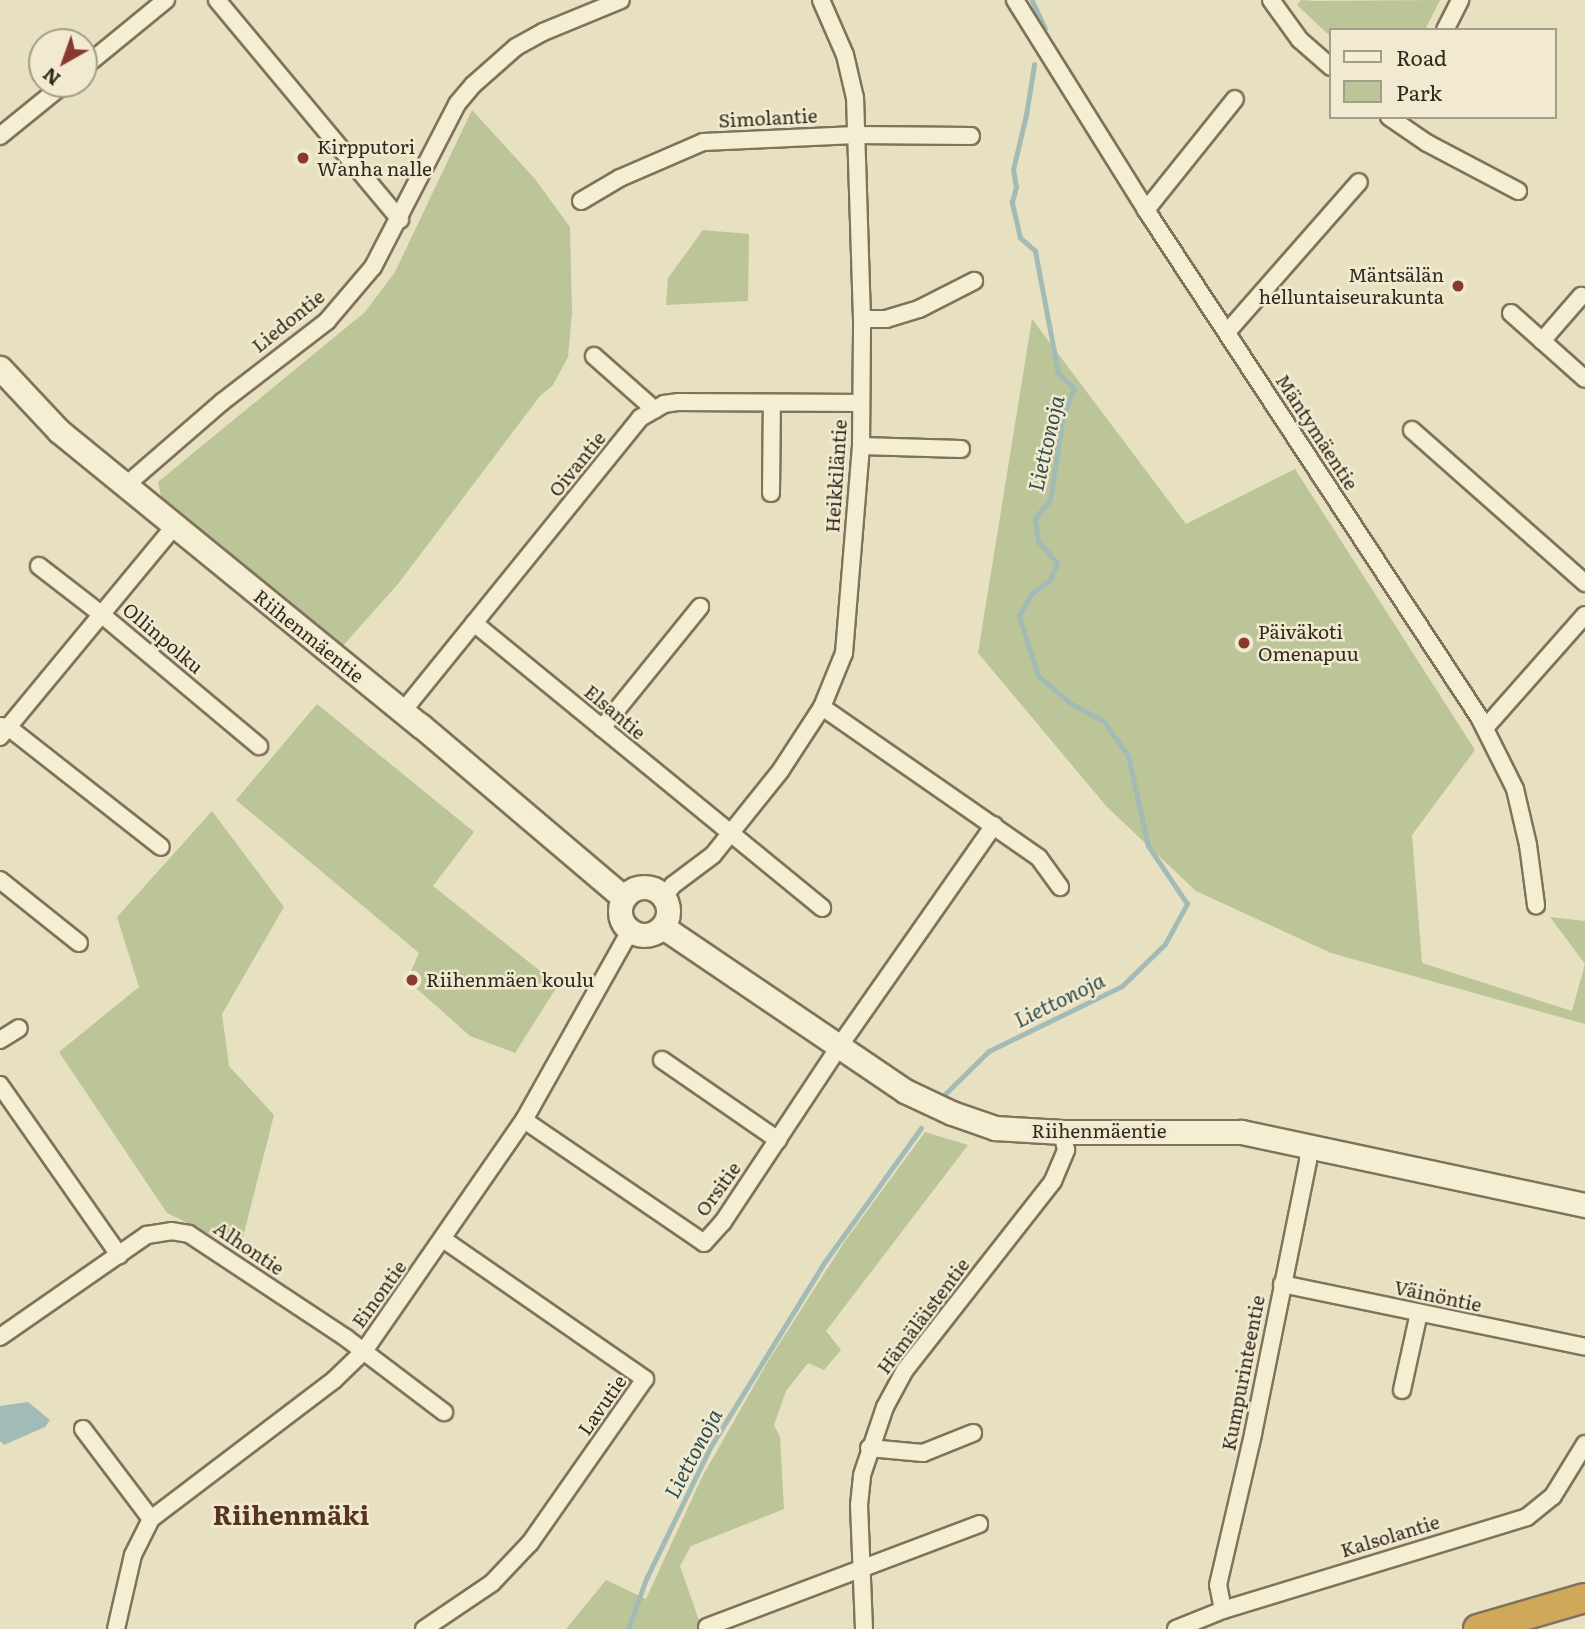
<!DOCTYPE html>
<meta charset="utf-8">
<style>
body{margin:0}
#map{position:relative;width:1585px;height:1629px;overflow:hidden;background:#e8e1c1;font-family:Literata,serif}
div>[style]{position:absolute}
.green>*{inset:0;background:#bbc597}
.water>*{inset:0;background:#a3bbb7}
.stream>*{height:4.5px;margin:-2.25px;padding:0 2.25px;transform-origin:2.25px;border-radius:2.25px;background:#a3bbb7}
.roads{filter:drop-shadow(2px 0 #80725b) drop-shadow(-2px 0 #80725b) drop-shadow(0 2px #80725b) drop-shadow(0 -2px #80725b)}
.street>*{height:16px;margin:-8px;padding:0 8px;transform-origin:8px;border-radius:8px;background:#f4eed3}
.secondary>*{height:23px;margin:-11.5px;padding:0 11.5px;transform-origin:11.5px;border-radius:11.5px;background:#f4eed3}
.secondary>.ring{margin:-11.5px;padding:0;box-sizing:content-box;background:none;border:23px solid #f4eed3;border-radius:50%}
.highway>*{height:28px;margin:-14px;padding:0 14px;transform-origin:14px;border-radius:14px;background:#cfa85a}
.dots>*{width:19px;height:19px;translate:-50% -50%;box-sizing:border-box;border:4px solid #f1ead0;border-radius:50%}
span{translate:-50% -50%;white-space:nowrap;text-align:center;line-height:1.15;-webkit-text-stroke:5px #f1ead0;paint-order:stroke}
.street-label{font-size:19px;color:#31291d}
.poi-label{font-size:19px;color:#31291d}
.left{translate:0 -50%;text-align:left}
.right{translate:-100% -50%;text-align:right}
.water-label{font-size:21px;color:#2e4e4f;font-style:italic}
.district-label{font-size:26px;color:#593322;font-weight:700}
.legend{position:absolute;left:1329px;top:28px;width:228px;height:91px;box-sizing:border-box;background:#f1ead0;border:2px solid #a49d88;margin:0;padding:9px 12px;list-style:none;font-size:21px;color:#31291d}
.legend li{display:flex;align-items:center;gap:14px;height:35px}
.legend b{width:35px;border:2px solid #a49d88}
.north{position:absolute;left:28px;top:28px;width:70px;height:70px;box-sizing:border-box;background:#f1ead0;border:2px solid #a49d88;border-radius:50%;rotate:220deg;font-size:19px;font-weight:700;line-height:28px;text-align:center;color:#31291d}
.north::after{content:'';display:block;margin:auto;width:24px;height:32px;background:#883a31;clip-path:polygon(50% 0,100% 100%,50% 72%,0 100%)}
</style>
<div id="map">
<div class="green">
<div style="clip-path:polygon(1301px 0,1315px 1px,1440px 0,1425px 30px,1331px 30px,1331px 37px,1297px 5px)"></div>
<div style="clip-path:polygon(472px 110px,535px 179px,570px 227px,572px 313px,568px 357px,553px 385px,540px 396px,398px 584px,340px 649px,162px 501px,158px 482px,365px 312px,395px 272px)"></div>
<div style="clip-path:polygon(703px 230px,749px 234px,748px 301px,666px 305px,668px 278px)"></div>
<div style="clip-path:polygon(1032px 319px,1186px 524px,1295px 469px,1475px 750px,1412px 835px,1422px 963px,1572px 1011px,1585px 964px,1550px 917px,1585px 921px,1585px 1024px,1331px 953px,1196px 891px,1107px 807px,978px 653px)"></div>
<div style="clip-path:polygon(317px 704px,474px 832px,433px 886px,558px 985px,515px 1053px,470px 1036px,407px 980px,419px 953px,236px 800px)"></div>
<div style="clip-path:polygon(212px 811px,284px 907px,222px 1014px,229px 1066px,274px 1115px,240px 1249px,167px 1213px,59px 1052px,139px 987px,117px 917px)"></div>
<div style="clip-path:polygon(925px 1132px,968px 1145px,826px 1331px,841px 1350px,824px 1370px,808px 1363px,786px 1391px,774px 1425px,780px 1437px,784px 1509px,691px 1546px,680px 1566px,702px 1629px,566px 1629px,606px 1580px,646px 1599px,702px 1477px,767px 1363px,845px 1241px)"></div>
</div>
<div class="water">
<div style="clip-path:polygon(28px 1402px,50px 1420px,45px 1427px,4px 1445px,0 1441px,0 1406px)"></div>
</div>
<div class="stream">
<div style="left:1032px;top:0;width:31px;rotate:65deg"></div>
<div style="left:943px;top:1096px;width:64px;rotate:-44.4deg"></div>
<div style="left:989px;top:1051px;width:148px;rotate:-26deg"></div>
<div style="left:1122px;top:986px;width:60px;rotate:-44.3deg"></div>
<div style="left:1165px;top:944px;width:46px;rotate:-61.2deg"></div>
<div style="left:1187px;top:904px;width:70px;rotate:-123.9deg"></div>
<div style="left:1148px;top:846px;width:92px;rotate:-102.5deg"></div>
<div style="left:1128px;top:756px;width:42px;rotate:-125.2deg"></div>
<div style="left:1104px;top:722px;width:38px;rotate:-151deg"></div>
<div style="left:1071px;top:704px;width:43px;rotate:-139.7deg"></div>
<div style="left:1038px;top:676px;width:63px;rotate:-107.6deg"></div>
<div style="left:1019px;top:616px;width:25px;rotate:-61deg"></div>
<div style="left:1031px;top:594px;width:24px;rotate:-36deg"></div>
<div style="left:1050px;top:580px;width:18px;rotate:-68deg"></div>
<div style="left:1057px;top:563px;width:28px;rotate:-132deg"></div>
<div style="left:1038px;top:542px;width:24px;rotate:-97deg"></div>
<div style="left:1035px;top:518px;width:23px;rotate:-50deg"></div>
<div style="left:1050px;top:500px;width:84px;rotate:-81.1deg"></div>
<div style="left:1063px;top:417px;width:30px;rotate:-69deg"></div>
<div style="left:1074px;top:389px;width:23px;rotate:-135deg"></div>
<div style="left:1058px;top:373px;width:124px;rotate:-100.7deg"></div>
<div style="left:1035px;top:251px;width:20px;rotate:-139deg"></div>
<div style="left:1020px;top:238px;width:37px;rotate:-103deg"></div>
<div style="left:1012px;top:202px;width:16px;rotate:-75deg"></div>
<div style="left:1016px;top:187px;width:17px;rotate:-100deg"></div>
<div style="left:1013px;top:170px;width:57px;rotate:-76.7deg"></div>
<div style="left:1026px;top:115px;width:51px;rotate:-80.9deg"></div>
<div style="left:628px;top:1629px;width:53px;rotate:-70.2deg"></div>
<div style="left:646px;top:1579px;width:148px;rotate:-64deg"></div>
<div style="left:711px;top:1446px;width:215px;rotate:-58.3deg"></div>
<div style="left:824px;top:1263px;width:166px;rotate:-54.3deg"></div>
</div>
<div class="roads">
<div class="street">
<div style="left:217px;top:0;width:286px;rotate:50.2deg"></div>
<div style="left:1015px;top:0;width:248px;rotate:58deg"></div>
<div style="left:1146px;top:210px;width:607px;rotate:56.7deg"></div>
<div style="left:1479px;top:717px;width:80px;rotate:63.4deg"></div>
<div style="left:1515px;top:789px;width:57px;rotate:76.9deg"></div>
<div style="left:1528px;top:845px;width:61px;rotate:82.4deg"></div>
<div style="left:1271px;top:0;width:49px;rotate:54.1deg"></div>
<div style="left:1300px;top:40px;width:41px;rotate:41.1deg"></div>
<div style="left:1445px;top:30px;width:34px;rotate:-63deg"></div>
<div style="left:84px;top:67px;width:106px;rotate:-39.3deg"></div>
<div style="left:1389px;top:117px;width:46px;rotate:34.4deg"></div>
<div style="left:1427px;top:143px;width:103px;rotate:27.8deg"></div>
<div style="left:0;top:136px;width:82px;rotate:-39.1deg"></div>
<div style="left:581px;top:201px;width:45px;rotate:-30.5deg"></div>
<div style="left:620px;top:178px;width:90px;rotate:-23.4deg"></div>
<div style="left:703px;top:142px;width:153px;rotate:-2.6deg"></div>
<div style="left:856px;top:135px;width:115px;rotate:0.5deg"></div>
<div style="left:1146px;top:210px;width:142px;rotate:-51.3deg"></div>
<div style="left:1511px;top:313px;width:99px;rotate:41.7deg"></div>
<div style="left:862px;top:319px;width:24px"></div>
<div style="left:886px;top:319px;width:34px;rotate:-17deg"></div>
<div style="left:919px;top:309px;width:62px;rotate:-27deg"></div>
<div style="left:1228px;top:331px;width:198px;rotate:-48.7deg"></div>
<div style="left:1542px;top:341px;width:60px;rotate:-49.1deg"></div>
<div style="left:594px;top:356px;width:81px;rotate:41.5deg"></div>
<div style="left:1412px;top:430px;width:231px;rotate:41.5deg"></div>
<div style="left:861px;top:446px;width:100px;rotate:1.7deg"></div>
<div style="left:125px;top:486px;width:128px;rotate:-40.9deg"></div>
<div style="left:222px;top:402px;width:133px;rotate:-37.6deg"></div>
<div style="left:327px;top:321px;width:71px;rotate:-49.6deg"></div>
<div style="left:373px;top:267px;width:183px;rotate:-62.7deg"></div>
<div style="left:457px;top:104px;width:25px;rotate:-50deg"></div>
<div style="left:473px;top:85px;width:57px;rotate:-41.5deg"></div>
<div style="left:516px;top:47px;width:31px;rotate:-29deg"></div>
<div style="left:543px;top:32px;width:84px;rotate:-22.3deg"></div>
<div style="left:771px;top:493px;width:89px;rotate:-89.4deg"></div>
<div style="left:39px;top:566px;width:78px;rotate:37.7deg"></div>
<div style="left:101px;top:614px;width:206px;rotate:39.9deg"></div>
<div style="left:474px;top:623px;width:450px;rotate:39.3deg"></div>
<div style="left:822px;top:707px;width:264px;rotate:34.8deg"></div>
<div style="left:1039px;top:858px;width:36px;rotate:54deg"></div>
<div style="left:403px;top:711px;width:377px;rotate:-51deg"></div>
<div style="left:640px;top:418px;width:28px;rotate:-30deg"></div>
<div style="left:664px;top:404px;width:15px;rotate:-8deg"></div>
<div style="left:679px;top:402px;width:182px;rotate:0.3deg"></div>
<div style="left:0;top:726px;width:8px;rotate:7deg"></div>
<div style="left:8px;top:727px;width:194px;rotate:38.1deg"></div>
<div style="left:602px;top:728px;width:156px;rotate:-51deg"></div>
<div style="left:1485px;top:728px;width:151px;rotate:-48.5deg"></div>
<div style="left:0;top:737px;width:273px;rotate:-50.4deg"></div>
<div style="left:0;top:880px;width:101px;rotate:38.6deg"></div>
<div style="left:664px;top:897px;width:15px;rotate:-53deg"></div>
<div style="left:673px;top:885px;width:50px;rotate:-36.9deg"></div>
<div style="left:713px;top:855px;width:109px;rotate:-51.3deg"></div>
<div style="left:781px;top:770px;width:75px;rotate:-56.9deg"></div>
<div style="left:822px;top:707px;width:58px;rotate:-67.8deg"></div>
<div style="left:844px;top:653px;width:208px;rotate:-85.3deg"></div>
<div style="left:861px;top:446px;width:127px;rotate:-89.5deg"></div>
<div style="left:862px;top:319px;width:221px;rotate:-91.8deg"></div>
<div style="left:855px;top:98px;width:44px;rotate:-103.1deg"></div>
<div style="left:845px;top:55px;width:60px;rotate:-113.6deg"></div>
<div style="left:0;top:1040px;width:22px;rotate:-32deg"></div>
<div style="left:662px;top:1060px;width:141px;rotate:34.6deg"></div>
<div style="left:0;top:1085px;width:208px;rotate:55deg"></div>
<div style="left:524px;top:1120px;width:218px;rotate:34.3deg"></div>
<div style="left:704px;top:1243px;width:28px;rotate:-48deg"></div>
<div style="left:723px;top:1222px;width:209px;rotate:-56.5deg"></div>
<div style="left:838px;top:1048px;width:272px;rotate:-55deg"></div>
<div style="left:1282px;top:1284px;width:309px;rotate:11.7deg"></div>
<div style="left:0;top:1337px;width:179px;rotate:-34.8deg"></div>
<div style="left:147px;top:1235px;width:24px;rotate:-9deg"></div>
<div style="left:171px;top:1231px;width:18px;rotate:9deg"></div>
<div style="left:189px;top:1234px;width:188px;rotate:33.5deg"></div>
<div style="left:346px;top:1338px;width:123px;rotate:37.1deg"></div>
<div style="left:1402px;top:1390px;width:79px;rotate:-77.6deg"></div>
<div style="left:83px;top:1429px;width:113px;rotate:52.9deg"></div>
<div style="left:869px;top:1448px;width:54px;rotate:5.3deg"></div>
<div style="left:923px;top:1453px;width:54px;rotate:-21.8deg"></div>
<div style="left:1223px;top:1610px;width:25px;rotate:-101deg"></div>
<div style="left:1218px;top:1585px;width:155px;rotate:-76.9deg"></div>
<div style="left:1253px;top:1434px;width:278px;rotate:-78.6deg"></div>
<div style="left:1308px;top:1161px;width:16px;rotate:-90deg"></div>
<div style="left:707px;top:1627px;width:291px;rotate:-20.7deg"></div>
<div style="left:116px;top:1629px;width:76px;rotate:-77.1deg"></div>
<div style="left:133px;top:1555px;width:40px;rotate:-63.4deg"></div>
<div style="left:151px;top:1519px;width:230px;rotate:-37.2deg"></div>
<div style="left:334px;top:1380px;width:42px;rotate:-44deg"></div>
<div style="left:364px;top:1351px;width:281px;rotate:-55.3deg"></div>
<div style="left:524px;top:1120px;width:217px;rotate:-60.7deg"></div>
<div style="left:424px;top:1629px;width:82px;rotate:-34.1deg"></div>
<div style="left:492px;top:1583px;width:55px;rotate:-46.5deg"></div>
<div style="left:530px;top:1543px;width:200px;rotate:-55deg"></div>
<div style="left:645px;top:1379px;width:244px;rotate:-145.3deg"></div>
<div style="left:864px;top:1629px;width:124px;rotate:-92.3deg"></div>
<div style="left:859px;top:1505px;width:30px;rotate:-84deg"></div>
<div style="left:862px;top:1475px;width:72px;rotate:-71.3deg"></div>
<div style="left:885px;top:1407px;width:42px;rotate:-61.6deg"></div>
<div style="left:905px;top:1370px;width:240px;rotate:-51.9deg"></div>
<div style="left:1053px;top:1181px;width:34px;rotate:-67deg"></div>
<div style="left:1066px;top:1150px;width:18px;rotate:-103deg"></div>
<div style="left:1176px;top:1629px;width:51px;rotate:-22deg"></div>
<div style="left:1223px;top:1610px;width:318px;rotate:-17deg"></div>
<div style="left:1527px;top:1517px;width:33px;rotate:-39deg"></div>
<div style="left:1553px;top:1496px;width:61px;rotate:-58.4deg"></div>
</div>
<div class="secondary">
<div style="left:0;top:368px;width:86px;rotate:46.9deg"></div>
<div style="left:59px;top:431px;width:466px;rotate:39.2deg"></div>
<div style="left:420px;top:725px;width:267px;rotate:40.3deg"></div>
<div class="ring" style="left:620px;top:887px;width:25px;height:25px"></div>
<div style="left:663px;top:927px;width:292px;rotate:34.1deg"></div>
<div style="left:905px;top:1091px;width:52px;rotate:25.1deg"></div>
<div style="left:952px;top:1113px;width:46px;rotate:19.2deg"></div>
<div style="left:995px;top:1128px;width:67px;rotate:3.4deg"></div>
<div style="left:1062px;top:1132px;width:179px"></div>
<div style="left:1241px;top:1132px;width:352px;rotate:12deg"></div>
</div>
<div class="highway">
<div style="left:1478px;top:1629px;width:111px;rotate:-16.2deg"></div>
</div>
</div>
<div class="dots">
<div style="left:303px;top:158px;background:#883a31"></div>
<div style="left:1458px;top:286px;background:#883a31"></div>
<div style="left:1244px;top:643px;background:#883a31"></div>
<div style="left:412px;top:980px;background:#883a31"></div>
</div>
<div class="street-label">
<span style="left:768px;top:118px;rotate:-3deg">Simolantie</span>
<span style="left:288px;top:321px;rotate:-39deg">Liedontie</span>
<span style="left:1317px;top:432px;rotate:57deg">Mäntymäentie</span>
<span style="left:577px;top:464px;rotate:-51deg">Oivantie</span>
<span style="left:836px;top:476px;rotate:-86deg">Heikkiläntie</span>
<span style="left:309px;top:636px;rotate:39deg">Riihenmäentie</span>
<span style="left:163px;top:638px;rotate:40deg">Ollinpolku</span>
<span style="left:615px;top:712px;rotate:40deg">Elsantie</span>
<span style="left:1099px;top:1131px">Riihenmäentie</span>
<span style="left:718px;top:1189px;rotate:-54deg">Orsitie</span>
<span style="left:249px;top:1248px;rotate:34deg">Alhontie</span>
<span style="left:379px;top:1294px;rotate:-54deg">Einontie</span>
<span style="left:1438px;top:1296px;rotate:12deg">Väinöntie</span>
<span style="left:923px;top:1316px;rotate:-53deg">Hämäläistentie</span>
<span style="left:1243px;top:1373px;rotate:-79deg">Kumpurinteentie</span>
<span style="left:602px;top:1405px;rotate:-55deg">Lavutie</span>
<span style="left:1390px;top:1536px;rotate:-17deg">Kalsolantie</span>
</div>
<div class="poi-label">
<span class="left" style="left:317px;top:158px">Kirpputori<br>Wanha nalle</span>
<span class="right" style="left:1444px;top:286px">Mäntsälän<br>helluntaiseurakunta</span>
<span class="left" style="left:1258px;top:643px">Päiväkoti<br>Omenapuu</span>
<span class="left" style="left:426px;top:980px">Riihenmäen koulu</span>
</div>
<div class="water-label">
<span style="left:1045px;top:443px;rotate:-77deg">Liettonoja</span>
<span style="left:1059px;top:999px;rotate:-26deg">Liettonoja</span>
<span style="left:692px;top:1453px;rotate:-62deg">Liettonoja</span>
</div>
<div class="district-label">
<span style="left:291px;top:1514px">Riihenmäki</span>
</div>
<ul class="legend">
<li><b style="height:9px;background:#f4eed3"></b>Road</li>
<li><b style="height:19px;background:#bbc597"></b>Park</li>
</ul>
<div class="north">N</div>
</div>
